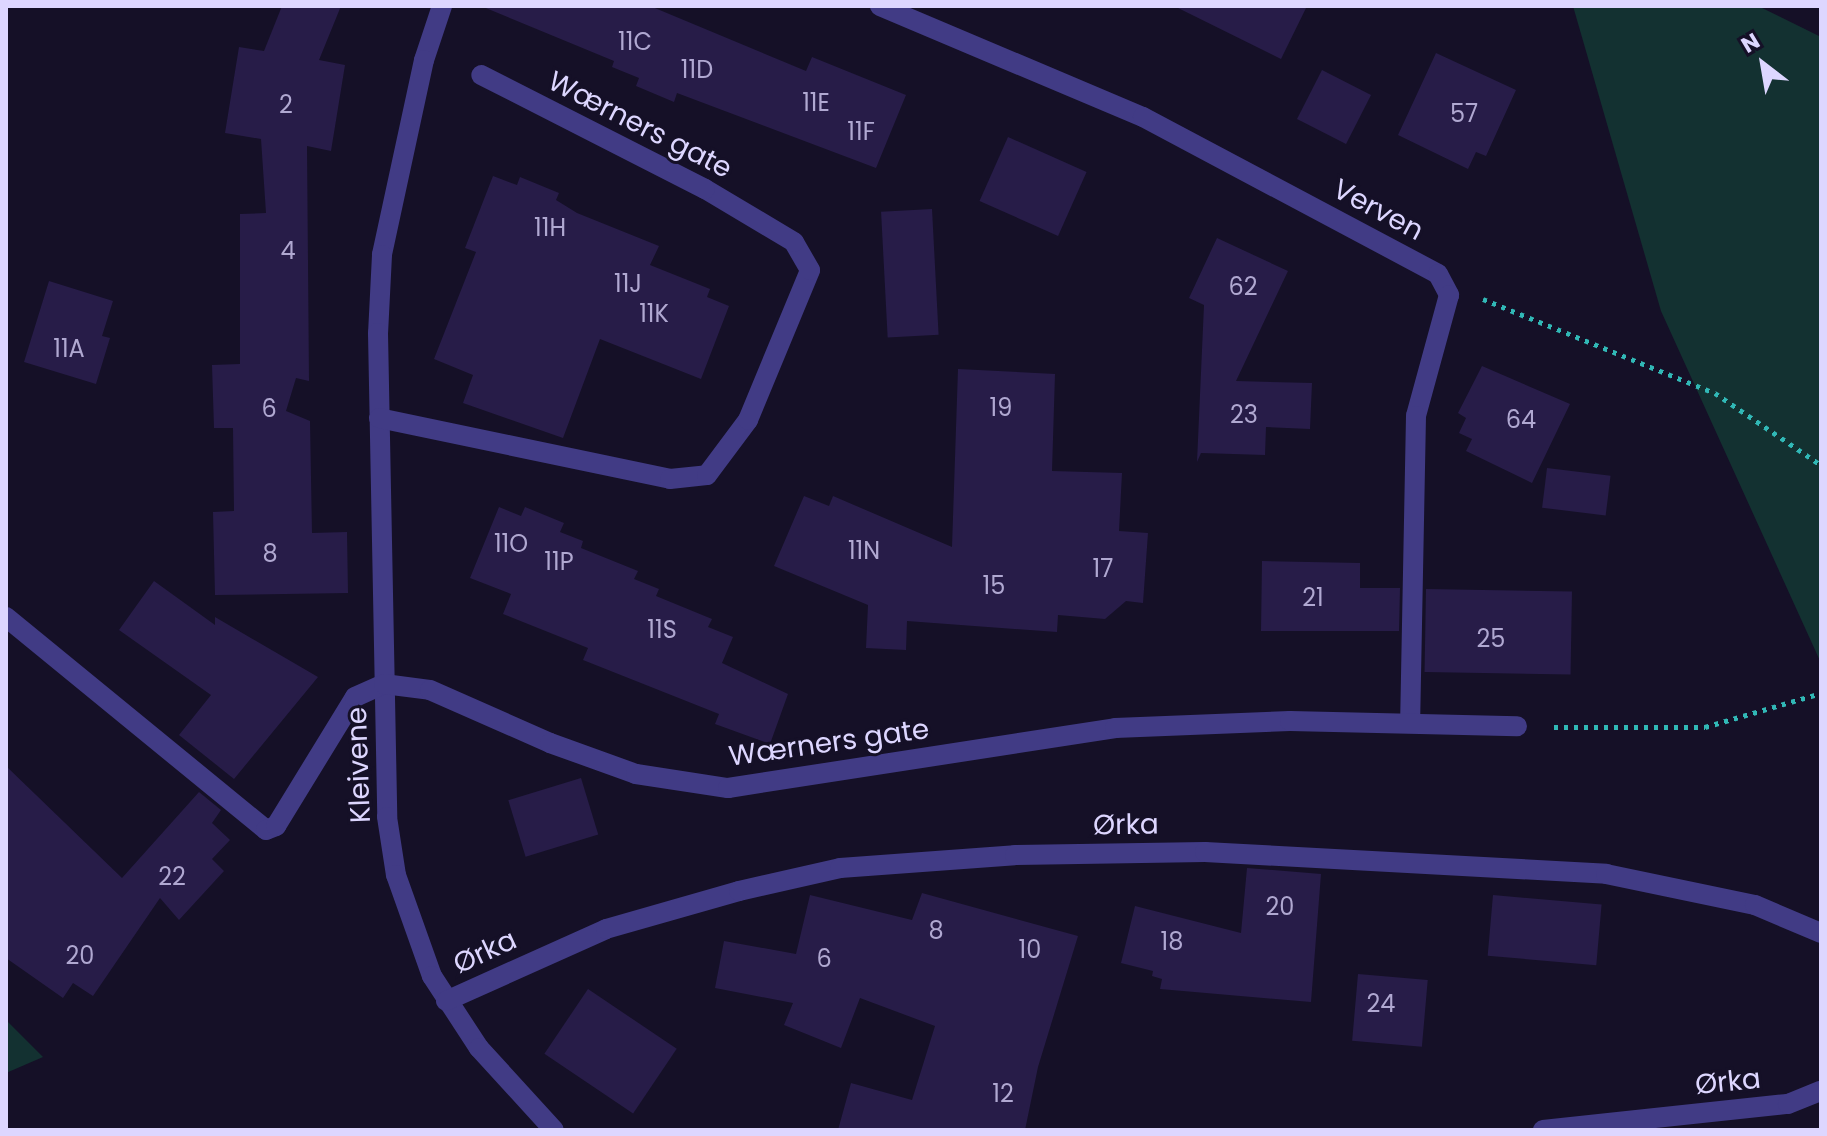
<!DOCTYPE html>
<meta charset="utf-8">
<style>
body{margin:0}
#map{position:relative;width:1827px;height:1136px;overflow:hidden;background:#151027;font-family:Poppins,sans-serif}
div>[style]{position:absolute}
.green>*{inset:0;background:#133131}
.building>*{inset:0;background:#271c48;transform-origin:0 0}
.path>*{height:5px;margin-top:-2.5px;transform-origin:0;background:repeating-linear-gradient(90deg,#31b8b6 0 4px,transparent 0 10px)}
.street>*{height:20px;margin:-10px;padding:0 10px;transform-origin:10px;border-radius:10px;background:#413b85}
span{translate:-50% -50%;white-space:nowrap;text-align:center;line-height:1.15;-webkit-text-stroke:6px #151027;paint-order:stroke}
.number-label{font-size:24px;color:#b0a8d1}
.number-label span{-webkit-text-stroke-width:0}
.street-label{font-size:28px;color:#ddd6ff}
.frame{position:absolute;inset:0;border:8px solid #ddd6ff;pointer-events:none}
.north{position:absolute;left:1723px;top:24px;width:80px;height:80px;-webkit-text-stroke:6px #151027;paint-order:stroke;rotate:329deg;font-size:22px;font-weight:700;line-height:32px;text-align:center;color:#ddd6ff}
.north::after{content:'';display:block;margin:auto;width:28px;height:36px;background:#ddd6ff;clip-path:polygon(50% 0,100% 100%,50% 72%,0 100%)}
</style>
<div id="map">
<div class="green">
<div style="clip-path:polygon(1573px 6px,1758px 6px,1821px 37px,1821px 663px,1661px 311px)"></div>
<div style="clip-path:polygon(6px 1020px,43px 1057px,6px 1073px)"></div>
</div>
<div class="building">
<div style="clip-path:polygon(282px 6px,341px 6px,319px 60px,345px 65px,331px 151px,307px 146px,309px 381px,296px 378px,286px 411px,310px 421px,312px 533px,347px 532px,348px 593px,215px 595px,213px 512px,234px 511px,233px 428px,214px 428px,212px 365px,240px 364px,240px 214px,266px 213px,261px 139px,225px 133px,239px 47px,264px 51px)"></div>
<div style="clip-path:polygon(481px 6px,650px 6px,806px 71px,812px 57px,906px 95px,876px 168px,677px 93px,674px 102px,636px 86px,639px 78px,612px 67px,614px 61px)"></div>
<div style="clip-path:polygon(1174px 6px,1307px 6px,1281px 59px)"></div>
<div style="clip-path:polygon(1436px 53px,1516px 90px,1486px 156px,1476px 152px,1468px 169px,1398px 135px)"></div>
<div style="left:1322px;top:70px;width:55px;height:55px;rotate:27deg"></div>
<div style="left:1008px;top:137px;width:86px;height:70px;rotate:24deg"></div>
<div style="clip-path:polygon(493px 176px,517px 185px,520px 177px,559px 193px,556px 200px,577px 213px,659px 246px,650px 265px,710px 289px,707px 297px,729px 306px,701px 379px,600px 339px,563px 438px,463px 403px,473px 375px,434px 359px,476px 252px,465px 248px)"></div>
<div style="left:932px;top:209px;width:126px;height:51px;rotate:87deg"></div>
<div style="clip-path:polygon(1217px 238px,1288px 271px,1236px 381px,1312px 383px,1310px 429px,1266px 427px,1265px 455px,1201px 453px,1197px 462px,1204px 305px,1189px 298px)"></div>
<div style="clip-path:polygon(49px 281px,113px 301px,102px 336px,110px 338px,96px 384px,24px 362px)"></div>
<div style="clip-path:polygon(1482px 366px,1570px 404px,1532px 483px,1466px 451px,1472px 439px,1459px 433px,1466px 418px,1458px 413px)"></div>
<div style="clip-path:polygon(958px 369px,1055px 374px,1052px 471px,1122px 473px,1119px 531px,1148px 533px,1143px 603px,1126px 601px,1105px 619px,1058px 615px,1057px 632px,907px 621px,906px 650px,866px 648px,868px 605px,774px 566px,804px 496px,829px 506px,833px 496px,952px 547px)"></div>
<div style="left:1547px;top:468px;width:64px;height:40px;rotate:7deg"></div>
<div style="clip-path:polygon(499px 507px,521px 516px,525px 507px,564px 523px,560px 532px,583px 541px,581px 548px,638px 571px,634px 579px,659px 589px,656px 596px,712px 619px,708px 627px,733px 637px,722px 663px,788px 694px,770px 744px,715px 724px,719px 714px,583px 660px,588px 648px,503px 614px,511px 594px,470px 578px)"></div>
<div style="clip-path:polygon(1262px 561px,1360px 563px,1360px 588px,1400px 588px,1399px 631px,1261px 631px)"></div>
<div style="clip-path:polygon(154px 581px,215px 625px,215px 617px,318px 677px,234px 779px,179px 735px,211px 695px,119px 630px)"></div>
<div style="left:1426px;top:589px;width:146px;height:83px;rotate:1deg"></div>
<div style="clip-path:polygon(6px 766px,122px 878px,199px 792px,221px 810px,212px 823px,230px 840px,212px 859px,224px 871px,179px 920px,160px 898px,93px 996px,73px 983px,63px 998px,6px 958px)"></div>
<div style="left:581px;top:778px;width:59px;height:76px;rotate:73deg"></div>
<div style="clip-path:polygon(1247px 868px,1321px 874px,1311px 1002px,1160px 989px,1162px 979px,1152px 976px,1153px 971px,1121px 963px,1135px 906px,1241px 933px)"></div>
<div style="clip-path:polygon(922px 893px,1078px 936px,1038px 1067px,1025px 1130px,838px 1130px,851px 1083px,912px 1100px,935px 1026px,860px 998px,841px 1048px,784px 1025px,793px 1003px,715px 988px,724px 941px,796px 954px,810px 895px,912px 920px)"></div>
<div style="left:1493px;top:895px;width:109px;height:61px;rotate:5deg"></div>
<div style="left:1358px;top:974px;width:70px;height:67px;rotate:5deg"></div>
<div style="left:588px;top:989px;width:107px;height:78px;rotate:34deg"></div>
</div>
<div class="path">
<div style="left:1483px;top:299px;width:250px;rotate:22.1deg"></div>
<div style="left:1715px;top:393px;width:128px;rotate:34.2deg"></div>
<div style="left:1554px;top:727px;width:151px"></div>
<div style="left:1705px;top:727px;width:121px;rotate:-16.3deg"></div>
</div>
<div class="street">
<div style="left:442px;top:6px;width:57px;rotate:108.4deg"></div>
<div style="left:424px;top:60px;width:199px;rotate:102.2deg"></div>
<div style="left:382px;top:255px;width:78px;rotate:92.9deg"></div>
<div style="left:378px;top:333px;width:484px;rotate:88.9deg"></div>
<div style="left:387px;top:817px;width:59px;rotate:81.2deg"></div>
<div style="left:396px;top:875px;width:107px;rotate:70.4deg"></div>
<div style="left:432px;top:976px;width:86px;rotate:56.9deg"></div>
<div style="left:479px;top:1048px;width:111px;rotate:47.6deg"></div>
<div style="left:880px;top:6px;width:285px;rotate:22.9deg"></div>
<div style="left:1143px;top:117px;width:334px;rotate:28deg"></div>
<div style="left:1438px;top:274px;width:24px;rotate:62deg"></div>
<div style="left:1449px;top:295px;width:125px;rotate:105.3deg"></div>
<div style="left:1416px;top:416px;width:304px;rotate:91.1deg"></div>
<div style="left:379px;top:418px;width:297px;rotate:11.8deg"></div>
<div style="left:670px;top:479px;width:37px;rotate:-6deg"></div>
<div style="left:707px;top:475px;width:69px;rotate:-53.3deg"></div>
<div style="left:748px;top:420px;width:162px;rotate:-67.5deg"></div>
<div style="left:810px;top:270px;width:32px;rotate:-120deg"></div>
<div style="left:794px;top:242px;width:104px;rotate:-149.2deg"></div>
<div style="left:705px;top:189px;width:251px;rotate:-153deg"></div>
<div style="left:6px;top:617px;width:336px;rotate:39.3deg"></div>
<div style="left:266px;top:830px;width:11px;rotate:-22deg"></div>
<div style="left:276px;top:826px;width:151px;rotate:-58.5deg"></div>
<div style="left:355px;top:697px;width:32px;rotate:-24deg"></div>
<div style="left:384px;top:684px;width:46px;rotate:7.4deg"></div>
<div style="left:430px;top:690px;width:131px;rotate:23.8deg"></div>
<div style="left:550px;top:743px;width:91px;rotate:19.8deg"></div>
<div style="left:636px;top:774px;width:93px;rotate:8.7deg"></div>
<div style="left:728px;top:788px;width:392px;rotate:-8.8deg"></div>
<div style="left:1115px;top:728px;width:175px;rotate:-2.3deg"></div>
<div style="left:1290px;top:721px;width:227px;rotate:1.3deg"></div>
<div style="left:446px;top:1001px;width:175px;rotate:-24.2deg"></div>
<div style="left:606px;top:929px;width:138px;rotate:-15.9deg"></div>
<div style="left:739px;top:891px;width:104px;rotate:-12.8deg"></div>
<div style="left:840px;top:868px;width:175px;rotate:-4.2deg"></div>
<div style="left:1015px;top:855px;width:190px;rotate:-0.9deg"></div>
<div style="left:1205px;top:852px;width:402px;rotate:3.1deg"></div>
<div style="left:1606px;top:874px;width:152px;rotate:11.8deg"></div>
<div style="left:1755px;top:905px;width:72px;rotate:23deg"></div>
<div style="left:1543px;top:1130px;width:246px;rotate:-6.1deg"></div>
<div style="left:1788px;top:1104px;width:35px;rotate:-22deg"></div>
</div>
<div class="number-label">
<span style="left:635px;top:42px">11C</span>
<span style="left:697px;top:70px">11D</span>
<span style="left:816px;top:103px">11E</span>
<span style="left:286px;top:105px">2</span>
<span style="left:1464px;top:114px">57</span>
<span style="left:861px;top:132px">11F</span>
<span style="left:550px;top:228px">11H</span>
<span style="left:288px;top:251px">4</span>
<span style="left:628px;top:284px">11J</span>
<span style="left:1243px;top:287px">62</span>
<span style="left:654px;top:314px">11K</span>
<span style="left:69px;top:349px">11A</span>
<span style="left:1001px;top:408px">19</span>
<span style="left:269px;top:409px">6</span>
<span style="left:1244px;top:415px">23</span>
<span style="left:1521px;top:420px">64</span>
<span style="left:511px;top:544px">11O</span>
<span style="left:864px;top:551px">11N</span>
<span style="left:270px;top:554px">8</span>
<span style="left:559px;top:562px">11P</span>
<span style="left:1103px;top:569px">17</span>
<span style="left:994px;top:586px">15</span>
<span style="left:1313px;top:598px">21</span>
<span style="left:662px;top:630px">11S</span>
<span style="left:1491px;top:639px">25</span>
<span style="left:172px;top:877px">22</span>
<span style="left:1280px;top:907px">20</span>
<span style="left:936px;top:931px">8</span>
<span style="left:1172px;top:942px">18</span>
<span style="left:1030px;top:950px">10</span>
<span style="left:80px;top:956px">20</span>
<span style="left:824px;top:959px">6</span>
<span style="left:1381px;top:1004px">24</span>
<span style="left:1003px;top:1094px">12</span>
</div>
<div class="street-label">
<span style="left:640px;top:125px;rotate:27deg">Wærners gate</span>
<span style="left:1378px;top:210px;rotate:28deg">Verven</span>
<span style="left:829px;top:743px;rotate:-8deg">Wærners gate</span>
<span style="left:359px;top:765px;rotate:-92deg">Kleivene</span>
<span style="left:1126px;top:825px;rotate:-1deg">Ørka</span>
<span style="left:485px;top:952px;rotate:-25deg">Ørka</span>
<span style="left:1728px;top:1082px;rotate:-6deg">Ørka</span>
</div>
<div class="frame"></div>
<div class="north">N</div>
</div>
